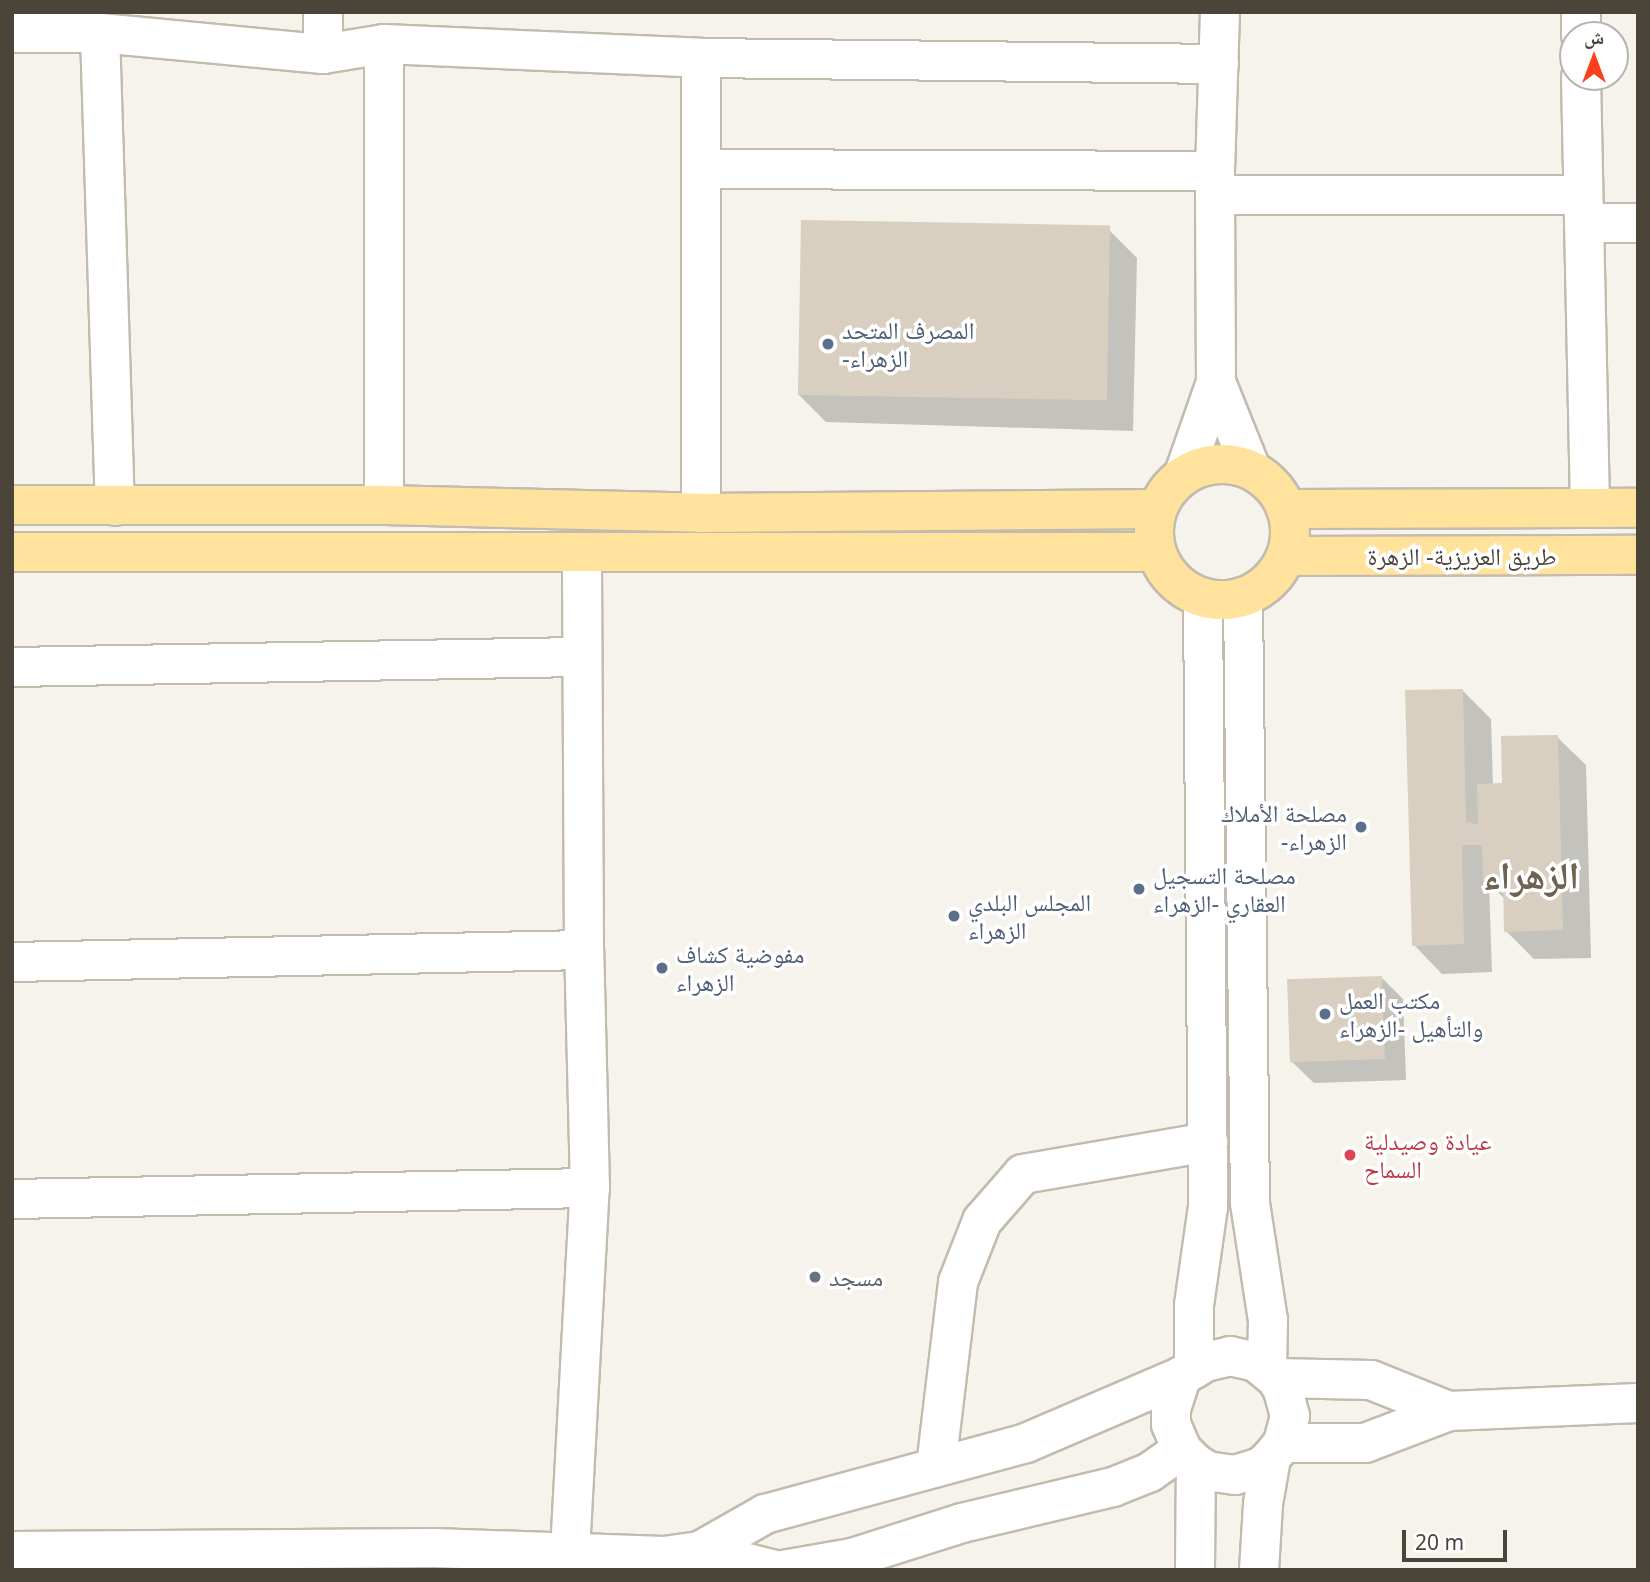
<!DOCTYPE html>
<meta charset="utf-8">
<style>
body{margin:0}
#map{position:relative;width:1650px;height:1582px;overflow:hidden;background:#f6f3ec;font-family:"Noto Sans","Noto Naskh Arabic",sans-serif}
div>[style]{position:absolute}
.shadow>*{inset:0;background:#0003}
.building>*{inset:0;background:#d8cfc1;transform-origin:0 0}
.roads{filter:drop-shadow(2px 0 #c2bbae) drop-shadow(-2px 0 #c2bbae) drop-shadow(0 2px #c2bbae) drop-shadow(0 -2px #c2bbae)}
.minor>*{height:38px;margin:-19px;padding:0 19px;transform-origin:19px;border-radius:19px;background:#fff}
.major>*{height:38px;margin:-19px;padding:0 19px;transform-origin:19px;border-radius:19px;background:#ffe39c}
.major>.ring{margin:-19px;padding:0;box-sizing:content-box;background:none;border:38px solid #ffe39c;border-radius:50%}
.dots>*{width:19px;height:19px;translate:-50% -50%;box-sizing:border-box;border:4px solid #fff;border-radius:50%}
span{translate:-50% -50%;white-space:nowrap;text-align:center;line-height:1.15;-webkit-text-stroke:7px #fff;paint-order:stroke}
.service-label{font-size:24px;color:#4e5e75}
.left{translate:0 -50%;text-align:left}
.right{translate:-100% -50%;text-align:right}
.street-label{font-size:24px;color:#4b4439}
.health-label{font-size:24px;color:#be3a42}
.worship-label{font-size:24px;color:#5b616d}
.town-label{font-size:38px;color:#6e6250;font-weight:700}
.frame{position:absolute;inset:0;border:14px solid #4b4439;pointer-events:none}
.north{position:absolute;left:1559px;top:21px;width:70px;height:70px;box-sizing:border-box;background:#fff;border:2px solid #b7b4b0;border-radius:50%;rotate:0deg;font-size:19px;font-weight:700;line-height:28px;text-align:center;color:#4b4439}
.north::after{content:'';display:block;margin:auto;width:24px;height:32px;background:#fc3f1d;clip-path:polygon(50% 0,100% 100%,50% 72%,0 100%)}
.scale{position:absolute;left:1402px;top:1530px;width:105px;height:32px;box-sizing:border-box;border:4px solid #4b4439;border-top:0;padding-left:9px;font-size:21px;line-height:24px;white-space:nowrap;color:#4b4439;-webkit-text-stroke:5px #fff;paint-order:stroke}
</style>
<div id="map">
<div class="shadow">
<div style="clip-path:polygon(1109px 230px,1137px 258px,1133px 431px,826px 422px,798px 394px)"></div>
<div style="clip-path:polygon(1462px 690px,1491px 719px,1493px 785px,1503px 785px,1557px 737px,1586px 765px,1591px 958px,1534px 959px,1506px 931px,1505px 899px,1489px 884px,1492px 972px,1442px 974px,1414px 945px)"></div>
<div style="clip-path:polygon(1381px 977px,1403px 999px,1406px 1080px,1314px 1083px,1292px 1062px)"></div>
</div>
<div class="building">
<div style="left:801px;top:220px;width:309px;height:175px;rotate:1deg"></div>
<div style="clip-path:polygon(1463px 689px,1466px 821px,1478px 825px,1477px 784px,1502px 783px,1501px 736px,1558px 735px,1563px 930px,1504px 932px,1503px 880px,1483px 880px,1482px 845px,1462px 845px,1464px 944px,1412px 946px,1405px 690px)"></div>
<div style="left:1382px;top:976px;width:83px;height:95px;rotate:88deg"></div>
</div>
<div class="roads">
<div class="minor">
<div style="left:323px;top:12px;width:42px;rotate:90deg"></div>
<div style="left:1581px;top:12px;width:23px;rotate:90deg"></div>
<div style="left:12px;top:33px;width:88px"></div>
<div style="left:100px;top:33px;width:224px;rotate:5.4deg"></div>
<div style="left:323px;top:54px;width:62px;rotate:-9.3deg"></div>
<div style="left:384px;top:44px;width:317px;rotate:2.5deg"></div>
<div style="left:701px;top:58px;width:518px;rotate:0.66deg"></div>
<div style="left:100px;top:33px;width:473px;rotate:88.2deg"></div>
<div style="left:384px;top:44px;width:461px;rotate:90deg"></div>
<div style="left:701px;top:58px;width:455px;rotate:90deg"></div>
<div style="left:1581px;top:77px;width:430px;rotate:88.8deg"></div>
<div style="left:701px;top:169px;width:514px;rotate:0.22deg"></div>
<div style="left:1217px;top:195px;width:365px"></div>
<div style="left:1584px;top:223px;width:54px"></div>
<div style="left:1216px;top:382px;width:94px;rotate:68.1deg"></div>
<div style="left:1184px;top:474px;width:97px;rotate:-70.8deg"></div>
<div style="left:1216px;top:382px;width:211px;rotate:-90.3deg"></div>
<div style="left:1215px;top:171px;width:159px;rotate:-88.2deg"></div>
<div style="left:1243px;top:597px;width:606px;rotate:89.34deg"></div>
<div style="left:1250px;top:1203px;width:118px;rotate:81.3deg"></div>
<div style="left:1268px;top:1320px;width:49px;rotate:91.2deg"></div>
<div style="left:12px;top:667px;width:570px;rotate:-1.01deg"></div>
<div style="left:12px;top:962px;width:572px;rotate:-1.2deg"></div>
<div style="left:12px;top:1199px;width:578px;rotate:-1.09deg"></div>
<div style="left:1230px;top:1356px;width:27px;rotate:13deg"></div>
<div style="left:1256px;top:1362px;width:26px;rotate:39deg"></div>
<div style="left:1276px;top:1378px;width:14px;rotate:60deg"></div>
<div style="left:1283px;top:1390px;width:27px;rotate:75deg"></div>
<div style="left:1290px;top:1416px;width:28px;rotate:105deg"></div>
<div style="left:1283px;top:1443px;width:19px;rotate:129deg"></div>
<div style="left:1271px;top:1458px;width:13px;rotate:138deg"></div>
<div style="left:1261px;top:1467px;width:27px;rotate:163deg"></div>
<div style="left:1235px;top:1475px;width:27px;rotate:-172deg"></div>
<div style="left:1208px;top:1471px;width:14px;rotate:-150deg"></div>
<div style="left:1196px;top:1464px;width:20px;rotate:-135deg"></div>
<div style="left:1182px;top:1450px;width:28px;rotate:-113deg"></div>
<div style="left:1171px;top:1424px;width:15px;rotate:-90deg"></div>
<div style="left:1171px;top:1409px;width:35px;rotate:-72deg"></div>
<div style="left:1182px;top:1376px;width:27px;rotate:-31deg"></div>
<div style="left:1205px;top:1362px;width:26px;rotate:-13deg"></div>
<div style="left:1194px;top:1369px;width:64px;rotate:-90deg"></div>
<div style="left:1194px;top:1305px;width:99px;rotate:-81.9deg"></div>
<div style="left:1208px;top:1207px;width:609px;rotate:-90.47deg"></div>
<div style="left:1276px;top:1378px;width:95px;rotate:1.2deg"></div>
<div style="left:1371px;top:1380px;width:84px;rotate:21.7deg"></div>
<div style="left:1283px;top:1443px;width:82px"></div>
<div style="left:1365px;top:1443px;width:90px;rotate:-20.9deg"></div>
<div style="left:1449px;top:1411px;width:189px;rotate:-2.4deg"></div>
<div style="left:936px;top:1467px;width:186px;rotate:-83.2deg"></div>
<div style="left:958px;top:1282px;width:66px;rotate:-68.5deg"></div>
<div style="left:982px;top:1221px;width:62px;rotate:-48.9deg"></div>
<div style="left:1023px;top:1174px;width:188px;rotate:-9.8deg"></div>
<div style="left:12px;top:1551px;width:422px;rotate:-0.4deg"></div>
<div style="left:434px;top:1548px;width:230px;rotate:2deg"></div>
<div style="left:664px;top:1556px;width:36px;rotate:-8deg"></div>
<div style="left:700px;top:1551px;width:75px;rotate:-29.6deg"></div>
<div style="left:765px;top:1514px;width:270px;rotate:-15.2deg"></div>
<div style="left:1026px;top:1443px;width:170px;rotate:-23.2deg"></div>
<div style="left:700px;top:1551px;width:77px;rotate:14.2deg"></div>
<div style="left:569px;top:1570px;width:383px;rotate:-86.9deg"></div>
<div style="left:590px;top:1188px;width:238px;rotate:-91.4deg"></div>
<div style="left:584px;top:950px;width:398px;rotate:-90.3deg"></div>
<div style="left:783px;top:1570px;width:70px;rotate:-9.9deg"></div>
<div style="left:852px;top:1558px;width:115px;rotate:-17.7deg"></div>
<div style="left:962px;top:1523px;width:155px;rotate:-13.4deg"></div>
<div style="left:1113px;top:1487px;width:40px;rotate:-22deg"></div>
<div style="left:1150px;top:1472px;width:39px;rotate:-35deg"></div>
<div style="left:1195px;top:1570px;width:106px;rotate:-89.5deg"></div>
<div style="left:1259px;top:1570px;width:66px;rotate:-86.5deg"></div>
<div style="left:1263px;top:1504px;width:47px;rotate:-80.1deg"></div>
</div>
<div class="major">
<div class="ring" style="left:1154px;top:464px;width:98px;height:98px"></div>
<div style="left:12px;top:505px;width:372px"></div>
<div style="left:384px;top:505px;width:317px;rotate:1.4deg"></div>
<div style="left:701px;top:513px;width:455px;rotate:-0.5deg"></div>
<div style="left:1286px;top:509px;width:352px;rotate:-0.2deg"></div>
<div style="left:12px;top:552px;width:1143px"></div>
<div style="left:1286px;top:556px;width:352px;rotate:-0.2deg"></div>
</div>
</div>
<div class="dots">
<div style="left:828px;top:344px;background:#5c6f8a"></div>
<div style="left:1361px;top:827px;background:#5c6f8a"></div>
<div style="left:1139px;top:889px;background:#5c6f8a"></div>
<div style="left:954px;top:916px;background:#5c6f8a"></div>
<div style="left:662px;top:968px;background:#5c6f8a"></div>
<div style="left:1325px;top:1014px;background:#5c6f8a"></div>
<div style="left:1350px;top:1155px;background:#e0444e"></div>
<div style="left:815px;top:1277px;background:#6b7280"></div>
</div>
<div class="service-label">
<span class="left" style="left:842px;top:344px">المصرف المتحد<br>-الزهراء</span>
<span class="right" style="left:1347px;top:827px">مصلحة الأملاك<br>-الزهراء</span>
<span class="left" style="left:1153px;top:889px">مصلحة التسجيل<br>العقاري -الزهراء</span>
<span class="left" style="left:968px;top:916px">المجلس البلدي<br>الزهراء</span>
<span class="left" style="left:676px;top:968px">مفوضية كشاف<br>الزهراء</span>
<span class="left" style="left:1339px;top:1014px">مكتب العمل<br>والتأهيل -الزهراء</span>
</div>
<div class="street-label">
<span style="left:1462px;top:556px">طريق العزيزية- الزهرة</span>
</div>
<div class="health-label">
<span class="left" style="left:1364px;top:1155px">عيادة وصيدلية<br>السماح</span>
</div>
<div class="worship-label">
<span class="left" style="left:829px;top:1277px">مسجد</span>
</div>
<div class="town-label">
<span style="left:1531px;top:875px">الزهراء</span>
</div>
<div class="frame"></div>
<div class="north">ش</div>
<div class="scale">20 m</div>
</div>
